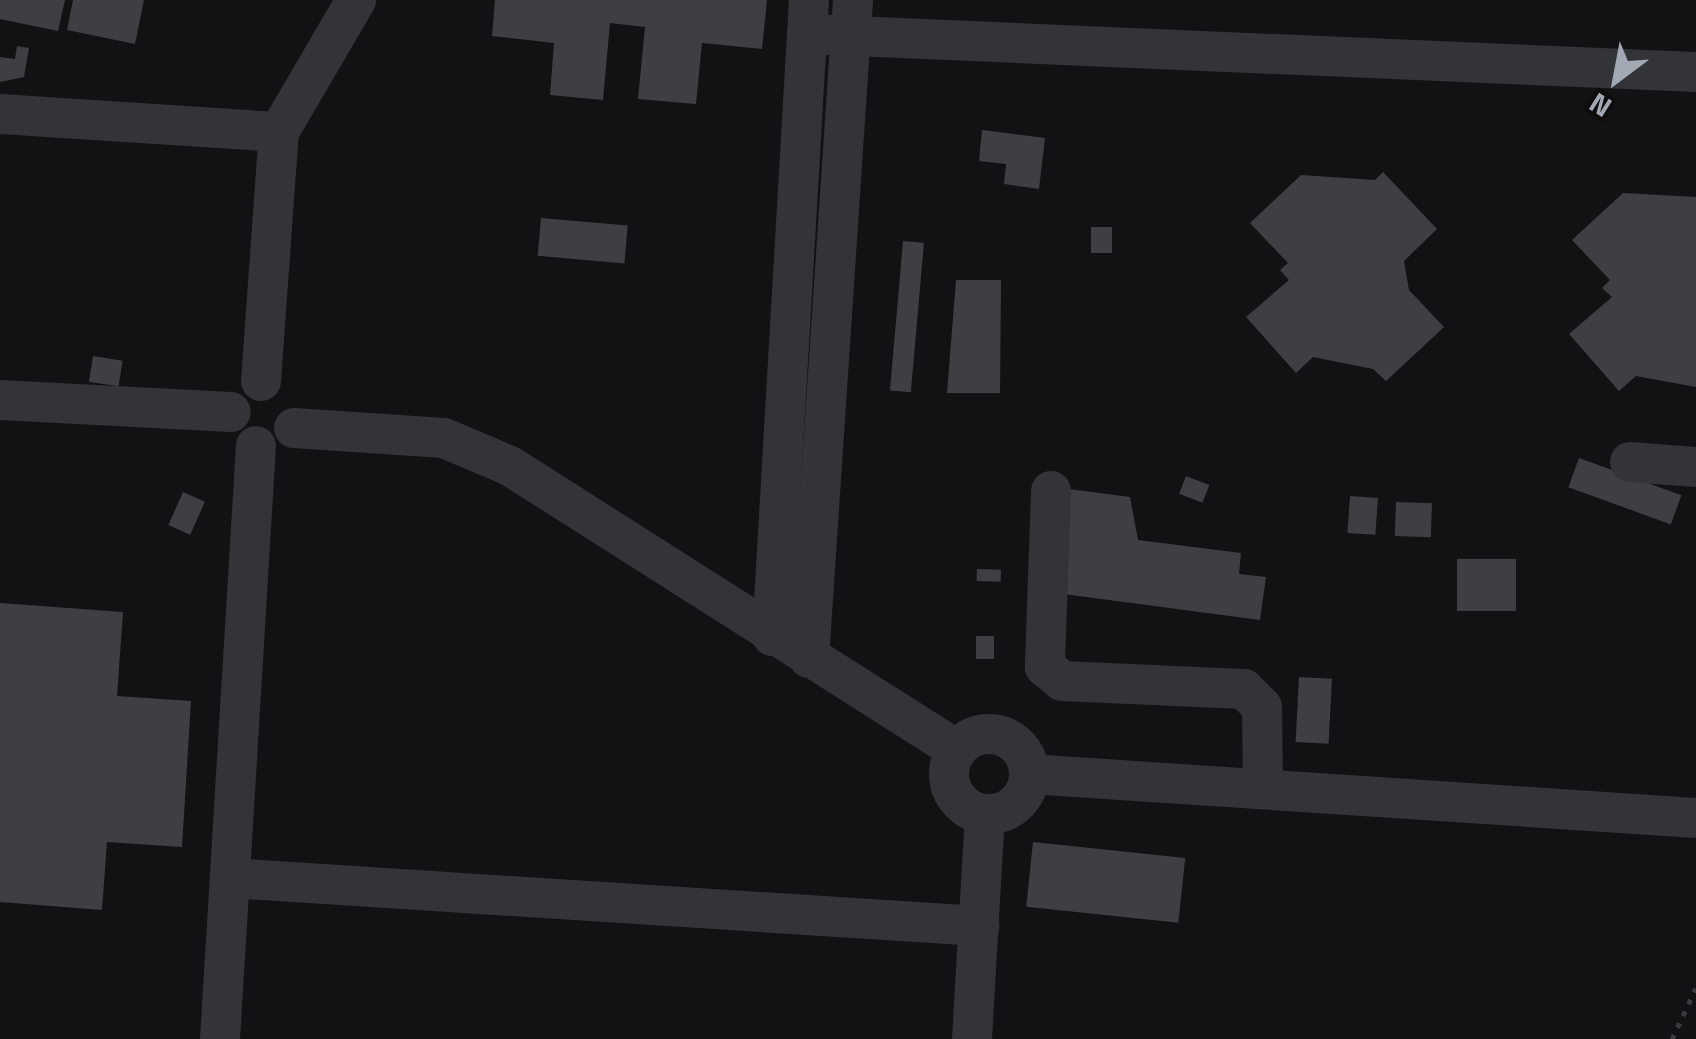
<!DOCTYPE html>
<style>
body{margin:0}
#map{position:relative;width:1696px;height:1039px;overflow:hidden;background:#111213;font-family:"Titillium Web",sans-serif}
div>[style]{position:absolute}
.building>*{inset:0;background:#3d3f43;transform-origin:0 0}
.path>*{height:5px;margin-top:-2.5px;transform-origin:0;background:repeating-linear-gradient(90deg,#383b3f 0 5px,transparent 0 13px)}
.minor>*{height:40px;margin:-20px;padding:0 20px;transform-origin:20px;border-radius:20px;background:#323438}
.minor>.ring{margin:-20px;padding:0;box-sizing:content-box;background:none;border:40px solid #323438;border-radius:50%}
span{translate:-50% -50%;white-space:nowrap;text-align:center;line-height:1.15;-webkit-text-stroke:8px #0d0d0e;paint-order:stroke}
.north{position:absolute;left:1566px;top:30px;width:100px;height:100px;-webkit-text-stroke:8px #0d0d0e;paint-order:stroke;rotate:212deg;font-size:28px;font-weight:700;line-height:40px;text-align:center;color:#a3a9b4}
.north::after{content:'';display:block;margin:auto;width:35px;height:45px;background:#a3a9b4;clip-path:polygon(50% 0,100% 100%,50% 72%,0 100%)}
</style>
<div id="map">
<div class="building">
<div style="clip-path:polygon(0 0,65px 0,58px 31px,0 19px)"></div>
<div style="clip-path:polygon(73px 0,144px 0,135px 44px,67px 30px)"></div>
<div style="clip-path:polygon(495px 0,767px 0,762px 49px,702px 43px,696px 104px,638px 99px,645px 27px,610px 23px,603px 100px,550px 95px,554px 43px,492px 36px)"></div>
<div style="clip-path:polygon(17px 46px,29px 48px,24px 77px,0 82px,0 57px,15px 59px)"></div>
<div style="clip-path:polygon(982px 130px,1045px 138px,1039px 189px,1004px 184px,1006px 164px,979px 161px)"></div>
<div style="clip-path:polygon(1383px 172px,1437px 229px,1404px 261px,1409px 290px,1444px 327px,1386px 381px,1373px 369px,1313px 357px,1296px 373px,1246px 317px,1289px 280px,1280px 270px,1288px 263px,1250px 223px,1301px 175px,1375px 180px)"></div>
<div style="clip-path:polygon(1623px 193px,1696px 197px,1696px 387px,1636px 376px,1619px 391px,1569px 334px,1612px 297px,1602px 288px,1610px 280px,1572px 240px)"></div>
<div style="left:541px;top:218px;width:87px;height:38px;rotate:5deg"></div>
<div style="left:1091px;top:227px;width:21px;height:26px"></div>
<div style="left:903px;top:241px;width:21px;height:150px;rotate:5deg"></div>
<div style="clip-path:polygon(956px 280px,1001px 280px,1000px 393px,947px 393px)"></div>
<div style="left:93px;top:356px;width:30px;height:26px;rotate:9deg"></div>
<div style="left:1579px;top:458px;width:109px;height:31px;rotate:20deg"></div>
<div style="left:1186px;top:476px;width:25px;height:19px;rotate:21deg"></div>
<div style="clip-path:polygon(1069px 489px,1130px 497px,1138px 540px,1241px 553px,1239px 574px,1266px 577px,1260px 620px,1056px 593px)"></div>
<div style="left:183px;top:492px;width:24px;height:36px;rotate:24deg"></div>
<div style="left:1350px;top:496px;width:28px;height:37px;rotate:4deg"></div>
<div style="left:1396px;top:502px;width:36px;height:34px;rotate:2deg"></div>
<div style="left:1457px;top:559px;width:59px;height:52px"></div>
<div style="left:977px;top:569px;width:24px;height:12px;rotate:2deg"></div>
<div style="clip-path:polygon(0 603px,123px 612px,117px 696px,191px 701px,182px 847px,107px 842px,102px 910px,0 902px)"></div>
<div style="left:976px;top:636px;width:18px;height:23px"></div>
<div style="left:1299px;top:677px;width:33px;height:65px;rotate:3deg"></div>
<div style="left:1033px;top:842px;width:153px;height:65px;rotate:6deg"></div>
</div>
<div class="path">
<div style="left:1672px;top:1039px;width:56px;rotate:-64.8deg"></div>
</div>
<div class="minor">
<div style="left:807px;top:34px;width:890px;rotate:2.45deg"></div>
<div style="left:0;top:114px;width:280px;rotate:3.7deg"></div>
<div style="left:261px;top:381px;width:250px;rotate:-85.9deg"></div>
<div style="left:279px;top:132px;width:153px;rotate:-59.7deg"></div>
<div style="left:0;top:400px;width:231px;rotate:3deg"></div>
<div style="left:294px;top:428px;width:150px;rotate:3.8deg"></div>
<div style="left:444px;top:438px;width:72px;rotate:23deg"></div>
<div style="left:510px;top:466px;width:530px;rotate:32.43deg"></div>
<div style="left:1630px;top:462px;width:66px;rotate:4.3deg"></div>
<div style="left:1051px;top:491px;width:176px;rotate:92deg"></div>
<div style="left:1045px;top:667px;width:22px;rotate:39deg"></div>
<div style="left:1062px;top:681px;width:182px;rotate:2.5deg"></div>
<div style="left:1244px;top:689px;width:25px;rotate:45deg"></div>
<div style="left:1262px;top:707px;width:82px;rotate:89.3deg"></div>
<div style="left:772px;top:636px;width:637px;rotate:-86.67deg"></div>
<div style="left:809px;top:658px;width:659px;rotate:-86.17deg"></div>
<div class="ring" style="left:949px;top:734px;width:40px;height:40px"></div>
<div style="left:1029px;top:774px;width:668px;rotate:3.77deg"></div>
<div style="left:230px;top:878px;width:751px;rotate:3.67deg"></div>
<div style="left:220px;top:1039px;width:594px;rotate:-86.53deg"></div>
<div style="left:972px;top:1039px;width:224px;rotate:-86.7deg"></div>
</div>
<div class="north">N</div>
</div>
